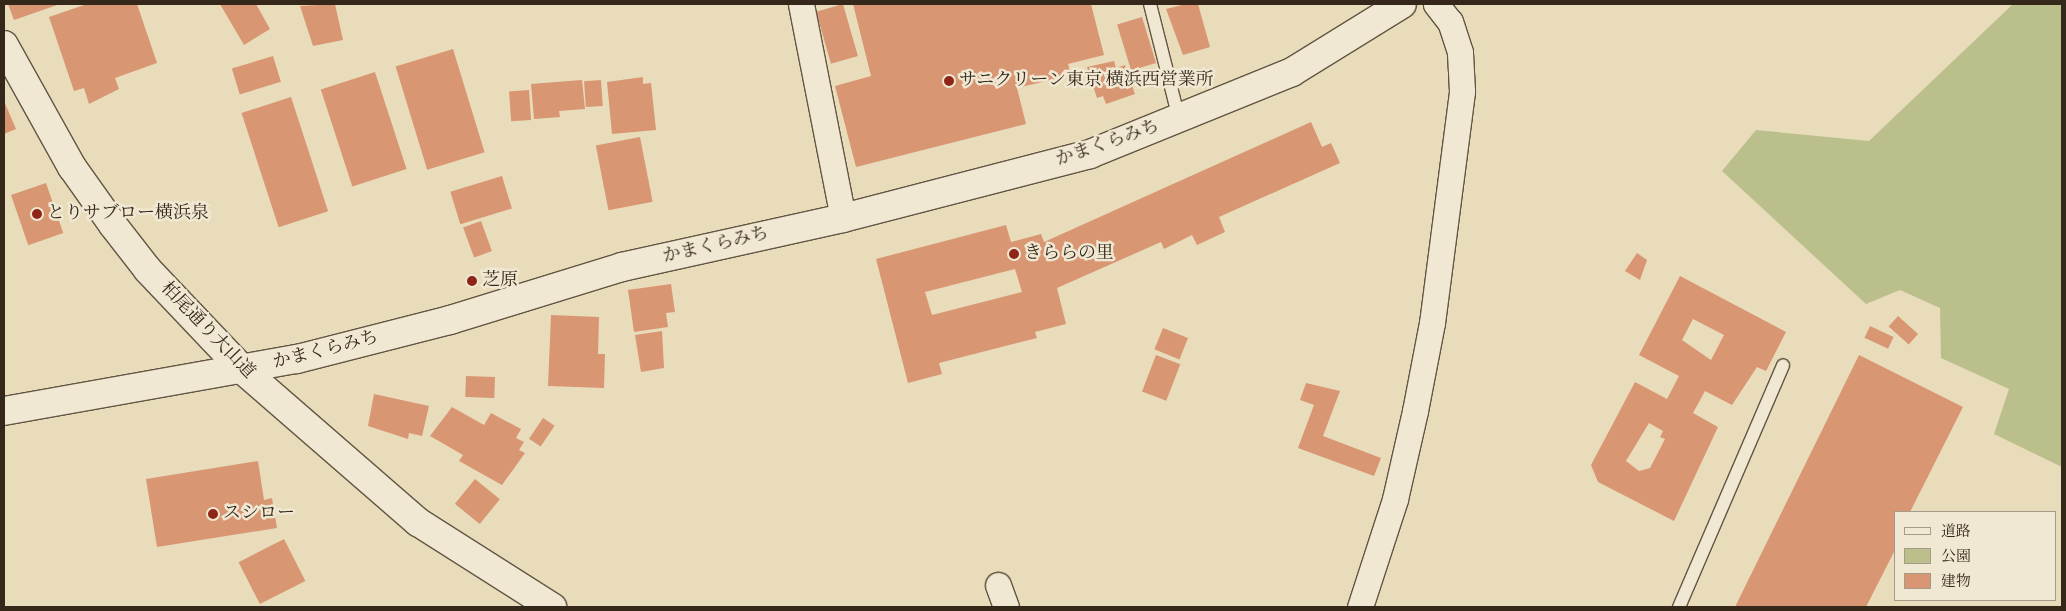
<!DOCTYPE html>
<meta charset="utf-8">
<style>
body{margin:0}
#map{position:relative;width:2066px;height:611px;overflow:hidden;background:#e8dcba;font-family:"Sorts Mill Goudy","Noto Serif JP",serif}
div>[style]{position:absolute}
.green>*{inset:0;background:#bbbf8c}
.building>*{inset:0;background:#d99673;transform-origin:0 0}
.roads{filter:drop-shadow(1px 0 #625543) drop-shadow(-1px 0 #625543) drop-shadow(0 1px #625543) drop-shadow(0 -1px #625543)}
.service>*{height:12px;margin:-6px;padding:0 6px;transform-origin:6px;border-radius:6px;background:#f0e8d2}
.minor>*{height:25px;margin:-12.5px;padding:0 12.5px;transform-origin:12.5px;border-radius:12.5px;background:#f0e8d2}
.tertiary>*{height:28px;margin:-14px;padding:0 14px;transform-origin:14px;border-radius:14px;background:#f0e8d2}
.secondary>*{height:28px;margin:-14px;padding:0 14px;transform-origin:14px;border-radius:14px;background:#f0e8d2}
.dots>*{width:14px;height:14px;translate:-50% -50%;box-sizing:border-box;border:2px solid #f0e8d2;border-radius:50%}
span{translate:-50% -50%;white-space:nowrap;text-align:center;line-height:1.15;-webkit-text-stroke:5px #f0e8d2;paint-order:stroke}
.poi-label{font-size:18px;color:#35281b}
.left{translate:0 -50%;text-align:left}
.street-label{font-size:18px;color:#35281b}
.frame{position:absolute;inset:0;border:5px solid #35281b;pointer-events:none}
.legend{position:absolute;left:1894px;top:511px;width:162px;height:90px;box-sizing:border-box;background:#f0e8d2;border:1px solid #a59b89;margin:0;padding:6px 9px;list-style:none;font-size:15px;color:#35281b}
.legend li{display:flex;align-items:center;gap:10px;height:25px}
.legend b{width:25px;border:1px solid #a59b89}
</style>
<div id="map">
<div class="green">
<div style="clip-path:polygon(2013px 4px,2062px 4px,2062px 467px,1994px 434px,2009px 389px,1941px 358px,1940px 308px,1900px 290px,1866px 304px,1722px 171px,1756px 130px,1869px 141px)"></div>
</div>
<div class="building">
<div style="clip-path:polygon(8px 4px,60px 4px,14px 20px)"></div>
<div style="clip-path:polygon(87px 4px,137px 4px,157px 63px,115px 78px,119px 89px,89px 104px,84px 88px,74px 91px,49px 17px)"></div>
<div style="clip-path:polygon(220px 4px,256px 4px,270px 29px,244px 45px)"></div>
<div style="clip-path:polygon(335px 4px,343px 40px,313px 46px,300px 6px)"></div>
<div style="left:843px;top:4px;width:54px;height:28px;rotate:74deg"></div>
<div style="clip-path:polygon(853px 4px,1091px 4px,1104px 55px,1068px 64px,1071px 75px,1017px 88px,1026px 124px,856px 167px,835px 86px,871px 76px)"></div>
<div style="clip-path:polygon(1186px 4px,1198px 4px,1210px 47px,1183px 55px,1166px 9px)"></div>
<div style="left:1142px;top:17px;width:48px;height:26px;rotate:73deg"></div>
<div style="left:453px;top:49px;width:108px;height:60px;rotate:73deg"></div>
<div style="left:273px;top:56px;width:27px;height:43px;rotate:73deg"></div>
<div style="clip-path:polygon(1114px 61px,1116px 68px,1125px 65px,1135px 94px,1106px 104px,1103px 96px,1097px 98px,1087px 67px)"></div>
<div style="left:375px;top:72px;width:102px;height:57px;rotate:72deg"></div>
<div style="clip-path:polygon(643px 77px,643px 84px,651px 83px,656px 130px,612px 134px,607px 82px)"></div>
<div style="clip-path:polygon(582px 80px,585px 109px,559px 111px,560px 117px,534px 119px,531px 84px)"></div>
<div style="left:601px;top:80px;width:26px;height:17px;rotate:86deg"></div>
<div style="left:529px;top:90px;width:30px;height:20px;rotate:86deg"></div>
<div style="left:291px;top:97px;width:120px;height:52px;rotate:72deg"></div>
<div style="clip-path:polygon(4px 101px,16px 129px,4px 134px)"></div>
<div style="clip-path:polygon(evenodd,1311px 122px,1322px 147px,1331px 143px,1340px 163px,1219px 217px,1225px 232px,1197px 245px,1192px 235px,1164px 249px,1161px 242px,1057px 288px,1066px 324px,1035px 332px,1037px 338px,939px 363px,942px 374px,908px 383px,876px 259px,1006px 225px,1011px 242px,1041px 234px,1044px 242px,1311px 122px,1015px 269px,1022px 292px,932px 315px,925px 292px,1015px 269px)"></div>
<div style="left:640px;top:137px;width:66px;height:45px;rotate:79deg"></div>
<div style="left:502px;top:176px;width:34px;height:54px;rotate:73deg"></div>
<div style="left:46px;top:183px;width:53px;height:37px;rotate:71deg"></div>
<div style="left:481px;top:221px;width:32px;height:19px;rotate:70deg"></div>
<div style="clip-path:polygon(1637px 253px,1647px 260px,1640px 280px,1625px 271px)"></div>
<div style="clip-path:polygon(evenodd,1680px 276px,1786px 332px,1766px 371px,1757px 367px,1732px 405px,1705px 391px,1693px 413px,1718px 427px,1674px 521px,1598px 482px,1591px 465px,1635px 382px,1667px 399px,1679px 376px,1639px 355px,1680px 276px,1693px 319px,1724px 335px,1711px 360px,1682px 340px,1693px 319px,1680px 276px,1649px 423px,1663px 431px,1660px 437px,1665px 439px,1650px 468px,1639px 471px,1626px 461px,1649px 423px)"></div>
<div style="clip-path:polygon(671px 284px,675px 312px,666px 313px,668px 327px,634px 332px,628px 290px)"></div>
<div style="clip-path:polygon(551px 315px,599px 317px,598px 354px,605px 354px,604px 388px,548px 386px)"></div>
<div style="left:1898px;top:316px;width:27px;height:14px;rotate:42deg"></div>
<div style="left:1870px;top:326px;width:26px;height:13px;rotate:25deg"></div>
<div style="left:1163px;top:328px;width:27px;height:23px;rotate:22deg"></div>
<div style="clip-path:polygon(662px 331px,664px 368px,641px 372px,635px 335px)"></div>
<div style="left:1156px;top:355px;width:26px;height:39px;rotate:21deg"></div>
<div style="clip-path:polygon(1859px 355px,1963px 407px,1910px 512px,1895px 512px,1895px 550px,1866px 607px,1735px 607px)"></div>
<div style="left:466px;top:376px;width:29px;height:21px;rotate:2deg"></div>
<div style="clip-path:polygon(1306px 383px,1340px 391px,1323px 436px,1381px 458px,1374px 476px,1298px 448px,1314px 405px,1300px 400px)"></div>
<div style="clip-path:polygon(374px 394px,429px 406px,422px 436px,409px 433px,408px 439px,368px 426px)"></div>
<div style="clip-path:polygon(452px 407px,484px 425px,491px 413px,521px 429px,516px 438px,524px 442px,519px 450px,525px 453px,502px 485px,459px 461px,463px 455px,430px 436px)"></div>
<div style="left:543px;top:418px;width:14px;height:25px;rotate:34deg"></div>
<div style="clip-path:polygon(258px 461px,264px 500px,272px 498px,277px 528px,157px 547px,146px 479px)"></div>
<div style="left:475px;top:479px;width:32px;height:32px;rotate:39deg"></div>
<div style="left:284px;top:539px;width:47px;height:51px;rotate:63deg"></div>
</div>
<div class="roads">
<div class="service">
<div style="left:1150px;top:4px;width:119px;rotate:75.8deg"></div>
<div style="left:1679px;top:607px;width:263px;rotate:-66.7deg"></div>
</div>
<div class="minor">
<div style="left:801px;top:4px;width:218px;rotate:78.9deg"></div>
<div style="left:998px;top:585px;width:23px;rotate:70deg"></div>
<div style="left:1360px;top:607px;width:114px;rotate:-72deg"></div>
<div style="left:1395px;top:499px;width:90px;rotate:-77.2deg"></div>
<div style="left:1415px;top:411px;width:90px;rotate:-79.1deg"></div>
<div style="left:1432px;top:323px;width:234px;rotate:-82.6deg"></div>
<div style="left:1462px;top:91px;width:39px;rotate:-93deg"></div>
<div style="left:1460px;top:52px;width:32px;rotate:-108deg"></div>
<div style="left:1450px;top:22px;width:23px;rotate:-128deg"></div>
</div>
<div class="tertiary">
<div style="left:4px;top:45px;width:140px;rotate:60.9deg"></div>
<div style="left:72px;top:167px;width:71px;rotate:54.7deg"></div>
<div style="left:113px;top:225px;width:57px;rotate:52.1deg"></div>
<div style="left:148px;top:270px;width:138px;rotate:46.5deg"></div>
<div style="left:243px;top:370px;width:232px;rotate:41deg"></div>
<div style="left:418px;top:522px;width:159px;rotate:32.4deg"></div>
</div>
<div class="secondary">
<div style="left:4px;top:411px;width:298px;rotate:-10.1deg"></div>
<div style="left:297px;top:359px;width:158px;rotate:-14.3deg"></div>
<div style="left:450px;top:320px;width:180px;rotate:-17.1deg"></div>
<div style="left:622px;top:267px;width:226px;rotate:-12.5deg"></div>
<div style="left:843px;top:218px;width:255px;rotate:-14.5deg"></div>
<div style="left:1090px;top:154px;width:218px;rotate:-22.1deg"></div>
<div style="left:1292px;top:72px;width:129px;rotate:-31.7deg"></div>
</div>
</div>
<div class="dots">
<div style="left:949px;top:81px;background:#8f2418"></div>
<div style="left:37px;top:214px;background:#8f2418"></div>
<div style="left:1014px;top:254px;background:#8f2418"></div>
<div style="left:472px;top:281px;background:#8f2418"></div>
<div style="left:213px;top:514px;background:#8f2418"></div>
</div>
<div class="poi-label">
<span class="left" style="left:959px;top:81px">サニクリーン東京 横浜西営業所</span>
<span class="left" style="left:47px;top:214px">とりサブロー横浜泉</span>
<span class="left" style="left:1024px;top:254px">きららの里</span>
<span class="left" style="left:482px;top:281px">芝原</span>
<span class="left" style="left:223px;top:514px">スシロー</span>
</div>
<div class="street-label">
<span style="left:1108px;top:144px;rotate:-19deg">かまくらみち</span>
<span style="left:716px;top:246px;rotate:-13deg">かまくらみち</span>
<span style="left:207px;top:331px;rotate:46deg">柏尾通り大山道</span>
<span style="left:326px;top:351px;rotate:-14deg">かまくらみち</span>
</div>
<div class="frame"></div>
<ul class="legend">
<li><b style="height:6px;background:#f0e8d2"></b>道路</li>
<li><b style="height:14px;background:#bbbf8c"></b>公園</li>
<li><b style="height:14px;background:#d99673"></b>建物</li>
</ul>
</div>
